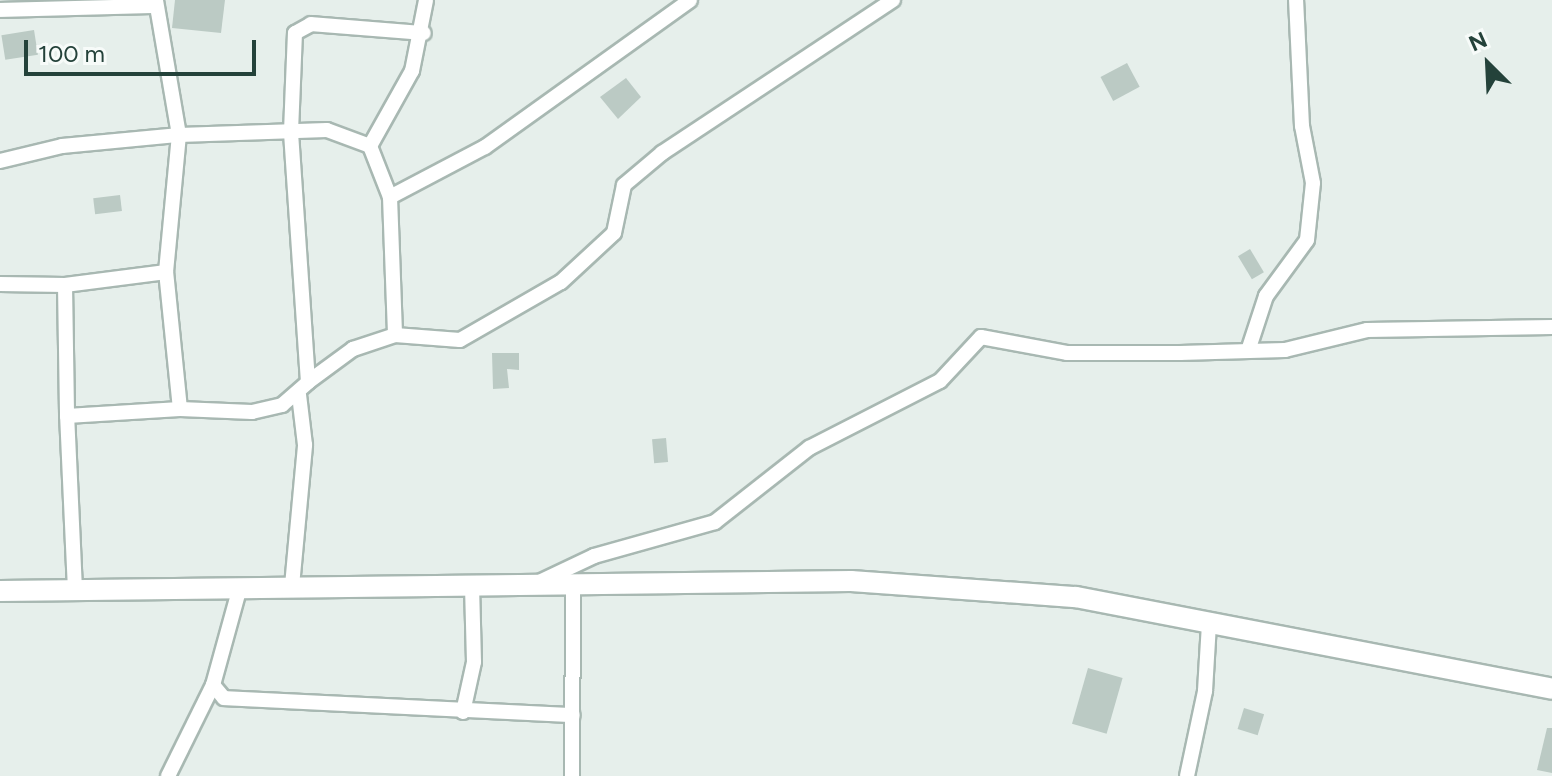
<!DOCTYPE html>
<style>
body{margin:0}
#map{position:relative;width:1552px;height:776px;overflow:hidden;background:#e6efeb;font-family:Figtree,sans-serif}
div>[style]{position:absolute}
.building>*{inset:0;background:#bbcac4;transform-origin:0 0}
.roads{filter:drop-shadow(2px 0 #a8b8b2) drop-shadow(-2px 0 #a8b8b2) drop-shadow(0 2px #a8b8b2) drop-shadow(0 -2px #a8b8b2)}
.street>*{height:14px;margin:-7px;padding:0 7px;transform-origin:7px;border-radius:7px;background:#fff}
.secondary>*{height:20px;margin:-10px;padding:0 10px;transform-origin:10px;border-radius:10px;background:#fff}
span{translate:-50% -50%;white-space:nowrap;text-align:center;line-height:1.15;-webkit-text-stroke:6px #f7fbf9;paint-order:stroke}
.north{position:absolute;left:1448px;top:24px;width:80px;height:80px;-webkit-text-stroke:6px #f7fbf9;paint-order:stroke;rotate:336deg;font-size:22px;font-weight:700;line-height:32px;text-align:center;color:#24423a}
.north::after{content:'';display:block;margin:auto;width:28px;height:36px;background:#24423a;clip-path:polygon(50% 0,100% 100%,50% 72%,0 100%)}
.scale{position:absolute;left:24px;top:40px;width:232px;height:36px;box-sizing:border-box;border:4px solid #24423a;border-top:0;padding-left:10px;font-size:24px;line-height:28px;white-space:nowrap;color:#24423a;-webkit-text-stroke:6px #f7fbf9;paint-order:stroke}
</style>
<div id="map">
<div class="building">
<div style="clip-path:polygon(175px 0,225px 0,221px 33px,172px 28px)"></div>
<div style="left:34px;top:30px;width:25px;height:33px;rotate:81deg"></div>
<div style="left:1127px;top:63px;width:27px;height:30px;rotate:62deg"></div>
<div style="clip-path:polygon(626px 78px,641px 97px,618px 119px,600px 97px)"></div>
<div style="left:120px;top:195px;width:16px;height:27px;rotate:83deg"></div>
<div style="left:1250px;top:249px;width:27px;height:14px;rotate:59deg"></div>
<div style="clip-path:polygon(492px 353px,519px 353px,519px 370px,507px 369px,509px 388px,493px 389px)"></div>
<div style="left:666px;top:438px;width:24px;height:14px;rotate:85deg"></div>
<div style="left:1088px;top:668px;width:36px;height:58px;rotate:16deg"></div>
<div style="left:1244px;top:708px;width:21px;height:22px;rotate:17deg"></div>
<div style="clip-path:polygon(1547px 728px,1552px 728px,1552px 773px,1537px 770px)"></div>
</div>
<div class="roads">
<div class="street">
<div style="left:0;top:10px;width:155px;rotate:-1.5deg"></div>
<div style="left:370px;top:146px;width:55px;rotate:68.6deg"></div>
<div style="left:390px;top:197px;width:138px;rotate:87.9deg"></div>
<div style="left:0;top:161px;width:64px;rotate:-13.6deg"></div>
<div style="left:62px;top:146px;width:118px;rotate:-5.4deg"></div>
<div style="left:179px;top:135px;width:137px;rotate:-99.7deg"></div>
<div style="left:390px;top:197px;width:107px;rotate:-27.8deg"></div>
<div style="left:485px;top:147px;width:252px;rotate:-35.6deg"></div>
<div style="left:0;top:284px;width:65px;rotate:0.9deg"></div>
<div style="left:65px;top:285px;width:102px;rotate:-7.3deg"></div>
<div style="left:65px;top:285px;width:131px;rotate:89.1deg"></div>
<div style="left:1248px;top:351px;width:58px;rotate:-71.9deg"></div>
<div style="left:1266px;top:296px;width:69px;rotate:-53.8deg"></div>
<div style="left:1307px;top:240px;width:57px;rotate:-84deg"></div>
<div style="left:1313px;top:183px;width:58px;rotate:-100.9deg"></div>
<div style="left:1302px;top:126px;width:126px;rotate:-92.7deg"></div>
<div style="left:308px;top:382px;width:56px;rotate:-36.3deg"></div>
<div style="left:353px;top:349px;width:44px;rotate:-18.4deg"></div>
<div style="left:395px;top:335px;width:65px;rotate:4.4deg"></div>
<div style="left:460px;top:340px;width:116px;rotate:-29.9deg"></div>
<div style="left:561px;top:282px;width:72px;rotate:-42.8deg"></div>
<div style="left:614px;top:233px;width:49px;rotate:-78.2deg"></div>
<div style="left:624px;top:185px;width:50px;rotate:-40.1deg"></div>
<div style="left:662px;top:153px;width:277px;rotate:-33.5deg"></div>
<div style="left:180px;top:409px;width:138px;rotate:-95.8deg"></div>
<div style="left:166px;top:272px;width:138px;rotate:-84.6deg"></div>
<div style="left:179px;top:135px;width:148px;rotate:-1.9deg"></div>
<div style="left:327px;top:130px;width:46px;rotate:20.4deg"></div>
<div style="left:370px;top:146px;width:86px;rotate:-60.8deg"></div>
<div style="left:412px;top:71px;width:72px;rotate:-78.8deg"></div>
<div style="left:537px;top:583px;width:63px;rotate:-25.3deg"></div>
<div style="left:594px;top:556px;width:126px;rotate:-15.7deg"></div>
<div style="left:715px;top:522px;width:120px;rotate:-38.2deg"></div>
<div style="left:809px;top:448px;width:147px;rotate:-27.1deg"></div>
<div style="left:940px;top:381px;width:60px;rotate:-47deg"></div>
<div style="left:981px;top:337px;width:87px;rotate:10.5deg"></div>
<div style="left:1067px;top:353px;width:113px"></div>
<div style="left:1180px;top:353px;width:105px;rotate:-1.6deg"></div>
<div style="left:1285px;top:350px;width:84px;rotate:-13.7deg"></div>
<div style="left:1367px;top:330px;width:185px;rotate:-0.9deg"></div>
<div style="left:292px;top:586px;width:142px;rotate:-84.7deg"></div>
<div style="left:305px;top:445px;width:50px;rotate:-96.8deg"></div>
<div style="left:240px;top:587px;width:102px;rotate:105.4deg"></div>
<div style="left:213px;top:685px;width:17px;rotate:50deg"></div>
<div style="left:224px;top:698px;width:349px;rotate:2.8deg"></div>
<div style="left:75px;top:590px;width:174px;rotate:-92.6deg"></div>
<div style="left:67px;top:416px;width:113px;rotate:-3.5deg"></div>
<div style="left:180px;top:409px;width:72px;rotate:2.4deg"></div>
<div style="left:252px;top:412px;width:31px;rotate:-13deg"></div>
<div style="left:282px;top:405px;width:35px;rotate:-41deg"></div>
<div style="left:308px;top:382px;width:251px;rotate:-93.9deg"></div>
<div style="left:291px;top:132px;width:99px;rotate:-87.7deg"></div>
<div style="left:295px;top:33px;width:18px;rotate:-29deg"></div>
<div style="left:311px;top:24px;width:113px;rotate:4.6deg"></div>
<div style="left:463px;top:712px;width:51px;rotate:-77.6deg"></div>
<div style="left:474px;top:662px;width:78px;rotate:-91.5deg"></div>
<div style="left:168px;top:776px;width:102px;rotate:-63.7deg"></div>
<div style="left:572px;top:776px;width:193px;rotate:-89.7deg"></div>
<div style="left:1187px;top:776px;width:87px;rotate:-78deg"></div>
<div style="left:1205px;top:691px;width:67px;rotate:-86.6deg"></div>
</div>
<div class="secondary">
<div style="left:0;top:591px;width:851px;rotate:-0.67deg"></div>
<div style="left:851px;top:581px;width:226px;rotate:4.1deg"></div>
<div style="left:1076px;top:597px;width:485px;rotate:10.9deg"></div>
</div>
</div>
<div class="north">N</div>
<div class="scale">100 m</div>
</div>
